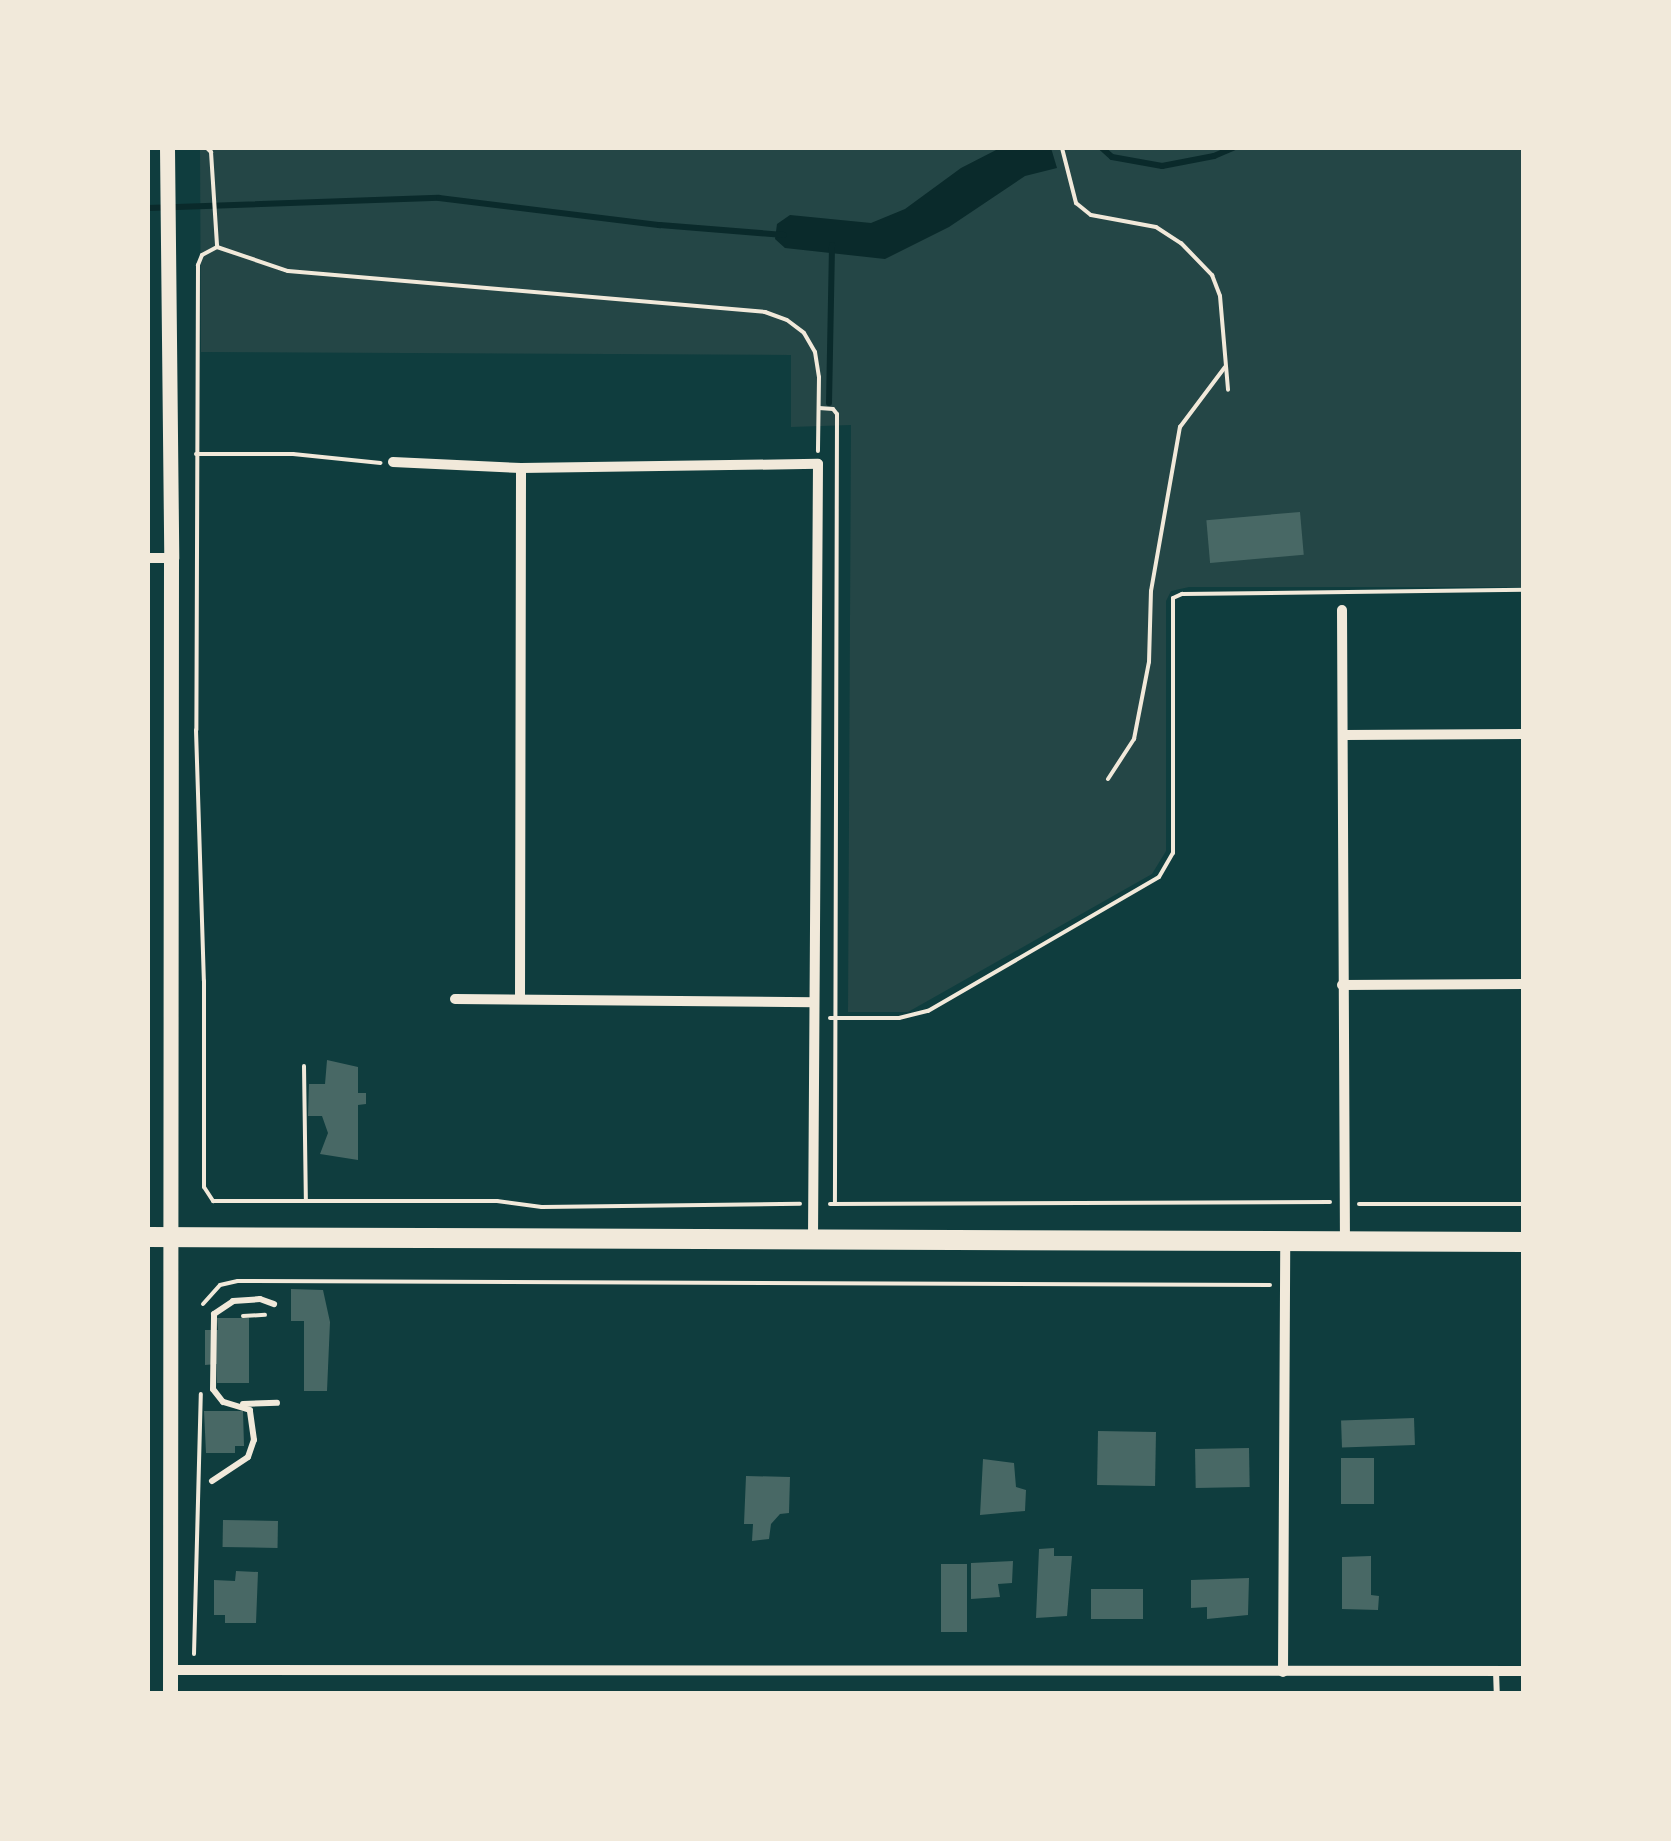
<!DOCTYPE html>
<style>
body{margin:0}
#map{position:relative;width:1671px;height:1841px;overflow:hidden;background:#0f3d3e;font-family:Roboto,sans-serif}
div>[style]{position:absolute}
.green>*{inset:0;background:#244646}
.water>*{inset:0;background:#0a2a2b}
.stream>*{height:6px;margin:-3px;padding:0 3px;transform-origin:3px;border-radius:3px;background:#0a2a2b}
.building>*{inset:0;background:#486865;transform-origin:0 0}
.path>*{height:4px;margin:-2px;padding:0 2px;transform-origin:2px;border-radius:2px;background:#f1e9da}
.service>*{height:6px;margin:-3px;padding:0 3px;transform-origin:3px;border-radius:3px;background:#f1e9da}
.minor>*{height:10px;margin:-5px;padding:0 5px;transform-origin:5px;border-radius:5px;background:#f1e9da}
.tertiary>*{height:15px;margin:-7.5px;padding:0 7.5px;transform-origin:7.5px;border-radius:7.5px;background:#f1e9da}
.trunk>*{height:20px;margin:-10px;padding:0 10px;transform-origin:10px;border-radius:10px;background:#f1e9da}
span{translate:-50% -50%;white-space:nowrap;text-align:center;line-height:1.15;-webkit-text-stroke:8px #f1e9da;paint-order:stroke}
.frame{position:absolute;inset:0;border:150px solid #f1e9da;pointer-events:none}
</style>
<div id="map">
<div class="green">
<div style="clip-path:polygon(200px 148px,1523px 148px,1523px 587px,1189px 587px,1171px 591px,1166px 601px,1166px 851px,1152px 874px,908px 1012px,848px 1012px,851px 425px,791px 427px,791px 355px,201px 352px)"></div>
</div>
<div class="water">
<div style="clip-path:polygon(1000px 148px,1051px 148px,1057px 168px,1025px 176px,949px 227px,885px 259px,785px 248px,775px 239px,777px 224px,790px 215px,871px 223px,905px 209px,961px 168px)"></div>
</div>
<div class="stream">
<div style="left:1102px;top:148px;width:13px;rotate:42deg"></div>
<div style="left:1112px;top:157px;width:51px;rotate:10.2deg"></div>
<div style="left:1162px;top:166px;width:53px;rotate:-10.9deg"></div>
<div style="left:1214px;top:156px;width:21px;rotate:-23deg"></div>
<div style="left:148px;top:208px;width:291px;rotate:-2deg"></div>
<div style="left:439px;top:198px;width:223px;rotate:7deg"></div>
<div style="left:660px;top:225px;width:124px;rotate:4.6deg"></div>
<div style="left:829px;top:403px;width:158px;rotate:-88.9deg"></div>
</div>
<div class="building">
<div style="left:1300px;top:512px;width:43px;height:94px;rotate:85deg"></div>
<div style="clip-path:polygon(327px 1060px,358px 1067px,358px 1093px,366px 1093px,366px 1104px,358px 1105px,358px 1160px,320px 1154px,328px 1133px,322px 1116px,308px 1116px,309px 1084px,325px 1084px)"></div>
<div style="clip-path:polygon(291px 1289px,323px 1290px,330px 1322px,327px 1391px,304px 1391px,304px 1321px,291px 1321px)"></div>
<div style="clip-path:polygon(217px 1318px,249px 1318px,249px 1383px,217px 1383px,217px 1364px,205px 1365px,205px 1330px,218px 1330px)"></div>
<div style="clip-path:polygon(204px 1411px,243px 1411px,244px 1446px,235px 1446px,235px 1453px,206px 1453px)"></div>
<div style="left:1414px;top:1418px;width:27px;height:73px;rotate:88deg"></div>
<div style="left:1098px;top:1431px;width:58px;height:54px;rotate:1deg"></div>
<div style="left:1249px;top:1448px;width:39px;height:54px;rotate:89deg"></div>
<div style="left:1341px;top:1458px;width:33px;height:46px"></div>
<div style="clip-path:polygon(983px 1459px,1014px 1463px,1016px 1487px,1026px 1490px,1025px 1511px,980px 1515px)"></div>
<div style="clip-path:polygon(746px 1476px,790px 1477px,789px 1513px,780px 1514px,771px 1524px,769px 1539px,752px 1541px,753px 1524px,744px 1524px)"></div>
<div style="left:223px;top:1520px;width:55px;height:27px;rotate:1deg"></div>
<div style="clip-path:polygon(1054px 1548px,1054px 1556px,1072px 1556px,1067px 1616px,1036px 1618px,1039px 1549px)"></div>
<div style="clip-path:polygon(1371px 1556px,1371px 1595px,1379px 1596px,1378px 1610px,1342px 1609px,1342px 1557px)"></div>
<div style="clip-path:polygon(1013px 1561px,1012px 1583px,998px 1584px,1000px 1597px,971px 1599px,971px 1563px)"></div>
<div style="left:941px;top:1564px;width:26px;height:68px"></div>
<div style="clip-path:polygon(236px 1571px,258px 1572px,256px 1623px,225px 1623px,225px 1615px,214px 1615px,214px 1580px,235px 1581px)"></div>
<div style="clip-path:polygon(1249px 1578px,1248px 1615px,1207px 1619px,1207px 1607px,1191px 1608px,1191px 1580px)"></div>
<div style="left:1143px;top:1589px;width:30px;height:52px;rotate:90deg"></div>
</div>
<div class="path">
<div style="left:207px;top:148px;width:6px;rotate:45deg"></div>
<div style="left:211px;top:152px;width:94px;rotate:86.3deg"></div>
<div style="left:1062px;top:148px;width:57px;rotate:75.7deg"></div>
<div style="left:1076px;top:203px;width:19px;rotate:39deg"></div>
<div style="left:1091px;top:215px;width:66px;rotate:10.5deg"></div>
<div style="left:1156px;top:227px;width:30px;rotate:33deg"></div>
<div style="left:1181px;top:243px;width:45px;rotate:45.9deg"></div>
<div style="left:1212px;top:275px;width:22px;rotate:69deg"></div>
<div style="left:1220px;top:296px;width:94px;rotate:85.1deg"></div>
<div style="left:217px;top:247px;width:17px;rotate:152deg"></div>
<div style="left:202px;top:255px;width:11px;rotate:112deg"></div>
<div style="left:198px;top:265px;width:465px;rotate:90.2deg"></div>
<div style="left:196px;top:730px;width:251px;rotate:88.2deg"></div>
<div style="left:204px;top:981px;width:206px;rotate:90deg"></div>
<div style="left:204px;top:1187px;width:17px;rotate:57deg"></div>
<div style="left:213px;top:1201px;width:284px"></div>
<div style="left:497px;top:1201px;width:45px;rotate:7.6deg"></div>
<div style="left:542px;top:1207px;width:258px;rotate:-0.7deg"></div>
<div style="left:217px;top:247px;width:75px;rotate:18.7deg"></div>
<div style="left:288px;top:271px;width:479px;rotate:4.9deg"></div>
<div style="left:765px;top:312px;width:23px;rotate:20deg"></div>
<div style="left:787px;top:320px;width:21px;rotate:37deg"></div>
<div style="left:804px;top:333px;width:22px;rotate:60deg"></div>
<div style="left:815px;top:352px;width:25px;rotate:81deg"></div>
<div style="left:819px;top:377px;width:74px;rotate:90.8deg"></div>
<div style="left:819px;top:408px;width:14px;rotate:4deg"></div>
<div style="left:833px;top:409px;width:6px;rotate:51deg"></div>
<div style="left:837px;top:414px;width:790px;rotate:90.15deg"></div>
<div style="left:196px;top:454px;width:97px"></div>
<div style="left:293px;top:454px;width:88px;rotate:5.8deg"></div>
<div style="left:1108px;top:779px;width:48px;rotate:-57deg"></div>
<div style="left:1134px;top:739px;width:78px;rotate:-79deg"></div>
<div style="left:1149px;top:662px;width:71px;rotate:-88.4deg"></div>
<div style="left:1151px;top:591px;width:167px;rotate:-80deg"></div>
<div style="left:1180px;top:427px;width:75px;rotate:-53.1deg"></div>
<div style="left:830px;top:1018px;width:69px"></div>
<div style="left:899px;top:1018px;width:30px;rotate:-14deg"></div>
<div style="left:928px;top:1011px;width:267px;rotate:-30.1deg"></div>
<div style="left:1159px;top:877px;width:28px;rotate:-60deg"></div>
<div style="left:1173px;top:853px;width:255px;rotate:-90deg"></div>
<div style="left:1173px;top:598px;width:10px;rotate:-24deg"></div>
<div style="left:1182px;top:594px;width:342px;rotate:-0.7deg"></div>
<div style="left:304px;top:1066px;width:135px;rotate:89.2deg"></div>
<div style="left:830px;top:1204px;width:500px;rotate:-0.23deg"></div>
<div style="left:1359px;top:1204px;width:165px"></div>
<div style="left:203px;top:1304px;width:25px;rotate:-48deg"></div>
<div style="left:220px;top:1285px;width:18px;rotate:-13deg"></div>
<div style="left:238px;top:1281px;width:1032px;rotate:0.22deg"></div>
<div style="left:243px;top:1316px;width:22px;rotate:-3deg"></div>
<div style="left:194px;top:1654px;width:260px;rotate:-88.5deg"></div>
</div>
<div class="service">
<div style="left:243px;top:1404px;width:34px;rotate:-2deg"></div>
<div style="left:212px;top:1481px;width:43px;rotate:-33.7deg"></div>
<div style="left:248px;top:1457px;width:18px;rotate:-71deg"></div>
<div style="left:254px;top:1440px;width:30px;rotate:-98deg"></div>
<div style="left:250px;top:1410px;width:28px;rotate:-163deg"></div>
<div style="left:223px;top:1402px;width:16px;rotate:-128deg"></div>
<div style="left:213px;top:1389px;width:75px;rotate:-89.2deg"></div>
<div style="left:214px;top:1314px;width:23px;rotate:-34deg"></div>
<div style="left:233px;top:1301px;width:27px;rotate:-4deg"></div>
<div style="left:260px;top:1299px;width:15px;rotate:20deg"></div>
<div style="left:1496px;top:1671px;width:23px;rotate:88deg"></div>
</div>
<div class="minor">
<div style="left:393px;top:462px;width:128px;rotate:2.7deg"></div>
<div style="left:521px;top:468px;width:297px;rotate:-0.8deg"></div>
<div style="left:818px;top:464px;width:778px;rotate:90.37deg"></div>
<div style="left:148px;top:558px;width:23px"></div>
<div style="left:1342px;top:610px;width:633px;rotate:89.73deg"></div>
<div style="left:1344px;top:735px;width:180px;rotate:-0.3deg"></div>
<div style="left:1342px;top:985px;width:182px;rotate:-0.3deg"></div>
<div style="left:520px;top:998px;width:530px;rotate:-89.89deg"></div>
<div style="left:455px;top:999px;width:359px;rotate:0.5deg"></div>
<div style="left:170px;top:1670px;width:1354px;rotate:0.04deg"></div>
<div style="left:1283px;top:1672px;width:429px;rotate:-89.7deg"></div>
</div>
<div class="tertiary">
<div style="left:167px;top:148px;width:410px;rotate:89.4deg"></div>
<div style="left:171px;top:558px;width:1136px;rotate:90.05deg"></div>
</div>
<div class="trunk">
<div style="left:148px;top:1237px;width:1376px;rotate:0.21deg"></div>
</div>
<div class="frame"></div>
</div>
